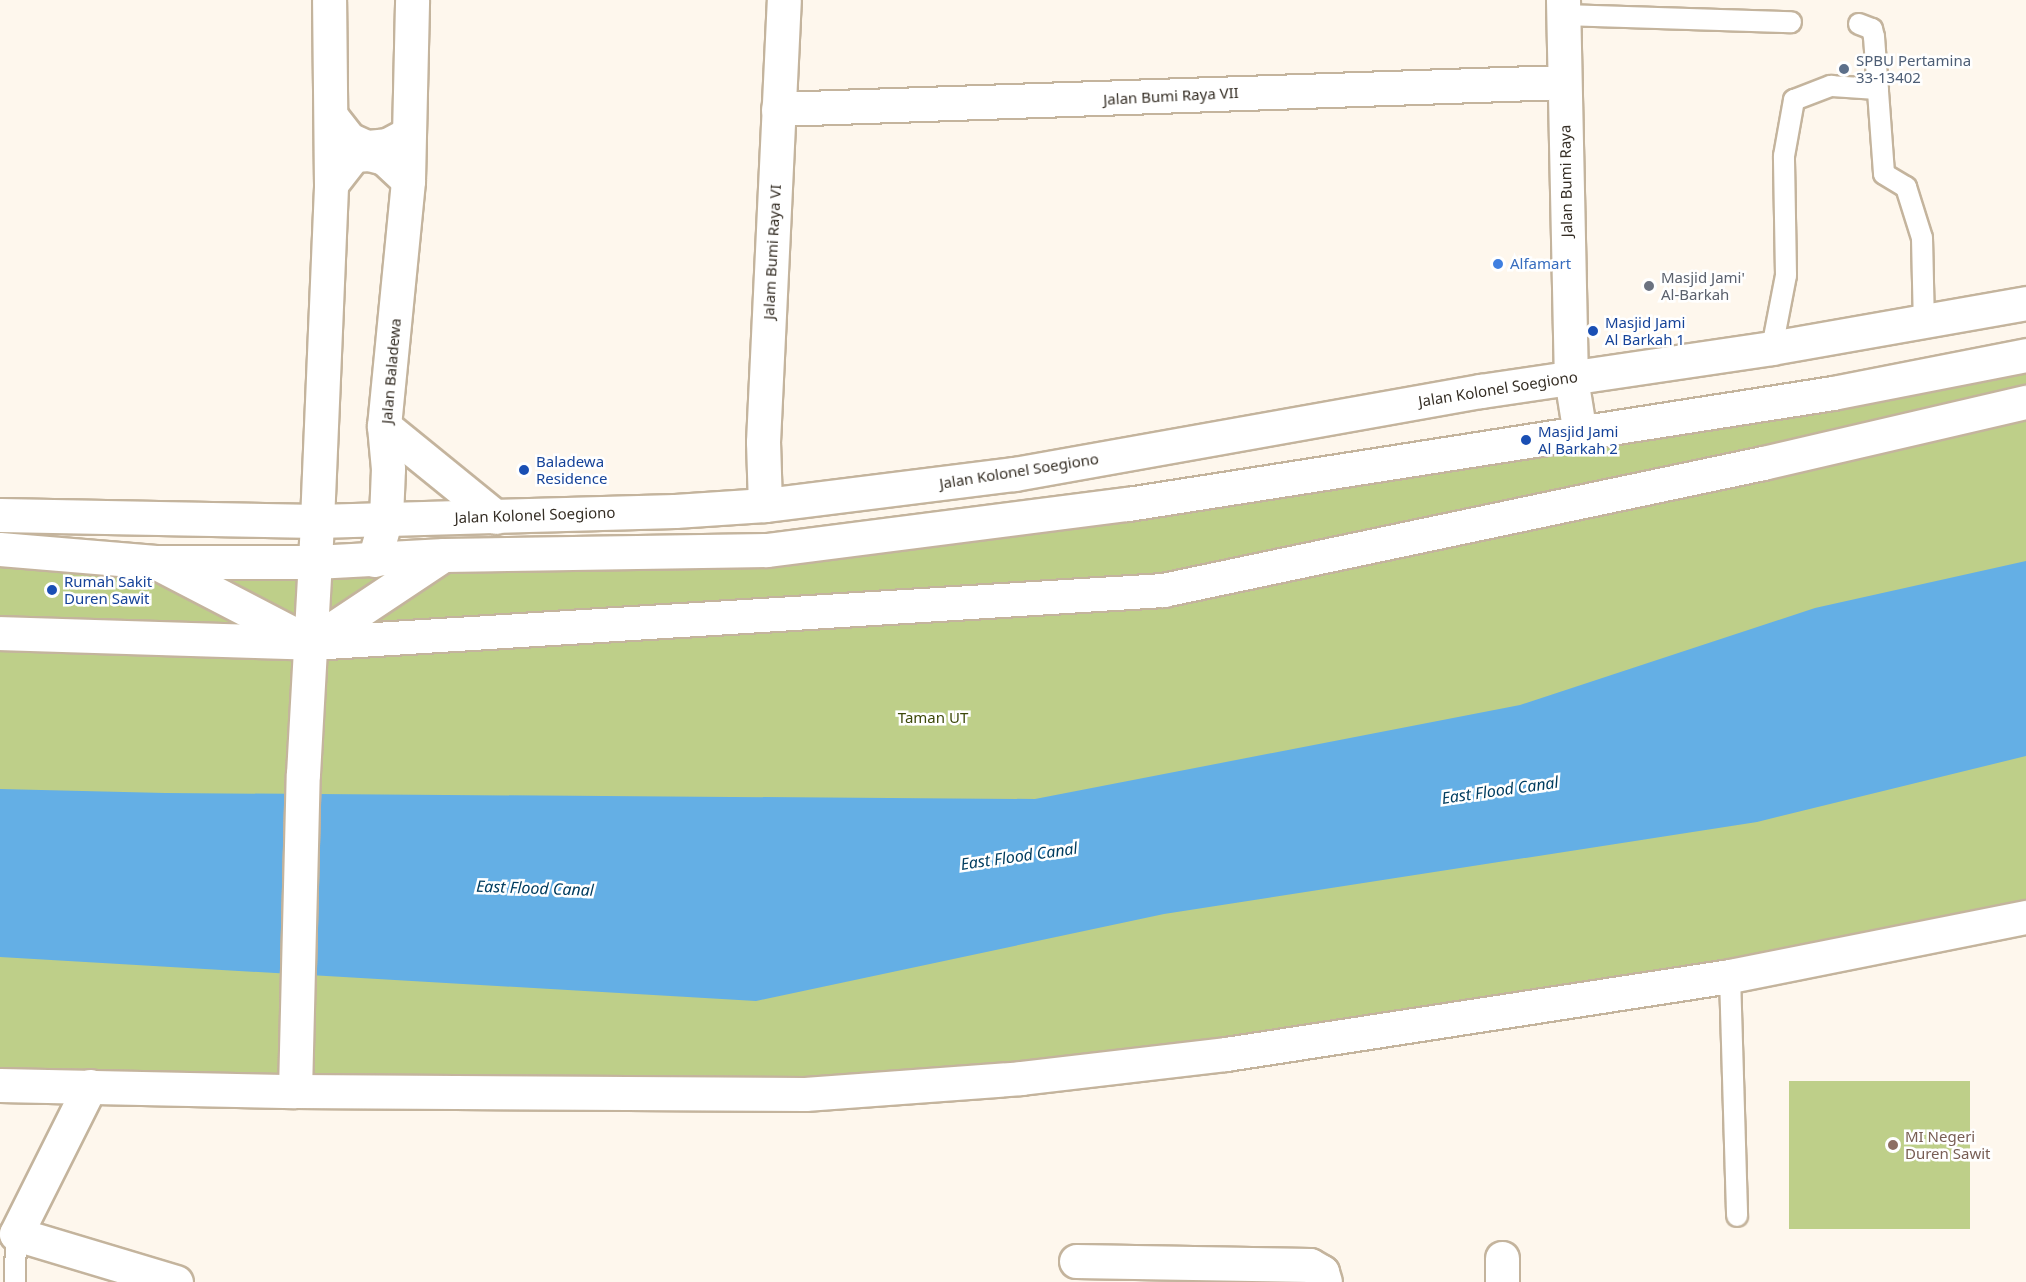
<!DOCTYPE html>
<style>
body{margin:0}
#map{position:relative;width:2026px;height:1282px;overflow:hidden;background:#fef7ed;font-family:"Noto Sans",sans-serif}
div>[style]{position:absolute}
.green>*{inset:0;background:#becf89;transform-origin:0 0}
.water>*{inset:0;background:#64afe5}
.roads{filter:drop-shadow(2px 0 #c4b49d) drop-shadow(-2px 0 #c4b49d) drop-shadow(0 2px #c4b49d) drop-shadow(0 -2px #c4b49d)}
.lane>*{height:20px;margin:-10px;padding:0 10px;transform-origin:10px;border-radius:10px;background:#fff}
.street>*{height:33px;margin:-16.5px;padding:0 16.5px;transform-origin:16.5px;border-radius:16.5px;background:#fff}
.secondary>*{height:33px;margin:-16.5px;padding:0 16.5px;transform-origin:16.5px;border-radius:16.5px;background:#fff}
.primary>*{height:33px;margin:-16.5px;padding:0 16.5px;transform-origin:16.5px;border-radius:16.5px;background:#fff}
.dots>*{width:16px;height:16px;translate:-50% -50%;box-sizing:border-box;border:3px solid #fff;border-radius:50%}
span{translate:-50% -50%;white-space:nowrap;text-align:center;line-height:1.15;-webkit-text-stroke:5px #fff;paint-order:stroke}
.service-label{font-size:15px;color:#4e5e75}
.left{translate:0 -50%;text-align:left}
.street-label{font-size:15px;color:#352e25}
.shop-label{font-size:15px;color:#366cbe}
.worship-label{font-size:15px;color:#5b616d}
.transit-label{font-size:15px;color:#164399}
.park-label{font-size:15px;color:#3d490a}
.education-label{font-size:15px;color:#785e54}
.water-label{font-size:16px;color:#003d60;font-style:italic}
</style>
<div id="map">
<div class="green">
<div style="clip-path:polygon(2026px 355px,2026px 917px,945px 1084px,0 1084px,0 637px,312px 657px,0 633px,0 549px,767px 550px)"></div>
<div style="left:1789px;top:1081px;width:181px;height:148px"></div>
</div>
<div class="water">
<div style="clip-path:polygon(2026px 561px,2026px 756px,1757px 822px,1164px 914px,756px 1001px,0 957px,0 789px,165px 793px,1035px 799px,1520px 705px,1815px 608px)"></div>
</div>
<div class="roads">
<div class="lane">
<div style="left:1563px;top:15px;width:228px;rotate:1.8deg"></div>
<div style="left:1859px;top:24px;width:14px;rotate:21deg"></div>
<div style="left:1872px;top:29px;width:8px;rotate:76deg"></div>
<div style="left:1874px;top:37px;width:137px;rotate:85.8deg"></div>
<div style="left:1884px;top:174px;width:26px;rotate:31deg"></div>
<div style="left:1906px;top:187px;width:53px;rotate:72.6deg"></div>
<div style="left:1922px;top:238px;width:85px;rotate:88.7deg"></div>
<div style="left:333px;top:108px;width:33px;rotate:52deg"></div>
<div style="left:353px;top:134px;width:17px;rotate:25deg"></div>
<div style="left:368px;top:141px;width:18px;rotate:-6deg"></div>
<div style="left:386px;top:139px;width:17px;rotate:-28deg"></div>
<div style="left:401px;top:131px;width:15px;rotate:-58deg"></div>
<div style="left:1772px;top:348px;width:74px;rotate:-79.1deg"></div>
<div style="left:1786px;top:275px;width:119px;rotate:-91deg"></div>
<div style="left:1784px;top:156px;width:57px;rotate:-79.9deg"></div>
<div style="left:1794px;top:100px;width:40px;rotate:-21deg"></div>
<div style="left:1831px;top:86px;width:47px;rotate:3.7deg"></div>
<div style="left:1730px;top:976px;width:240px;rotate:88.3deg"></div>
<div style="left:15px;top:1282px;width:48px;rotate:-88.8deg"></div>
</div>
<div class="street">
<div style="left:1563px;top:0;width:378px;rotate:88.8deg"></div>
<div style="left:1571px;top:378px;width:57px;rotate:80.9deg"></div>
<div style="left:778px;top:109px;width:786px;rotate:-1.97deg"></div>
<div style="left:331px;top:184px;width:37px;rotate:-52deg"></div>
<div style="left:354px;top:155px;width:15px;rotate:-4deg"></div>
<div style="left:369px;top:154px;width:16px;rotate:15deg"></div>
<div style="left:384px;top:158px;width:33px;rotate:43deg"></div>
<div style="left:765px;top:505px;width:63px;rotate:-91.8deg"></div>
<div style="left:763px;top:442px;width:442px;rotate:-87.3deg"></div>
<div style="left:317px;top:521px;width:337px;rotate:-87.6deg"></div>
<div style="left:331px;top:184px;width:184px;rotate:-90.6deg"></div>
<div style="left:374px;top:560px;width:44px;rotate:-74.1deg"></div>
<div style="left:386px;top:518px;width:49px;rotate:-87.7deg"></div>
<div style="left:388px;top:469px;width:43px;rotate:-95.3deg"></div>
<div style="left:384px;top:426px;width:247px;rotate:-84.4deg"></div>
<div style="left:408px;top:180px;width:180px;rotate:-88.7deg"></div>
<div style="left:0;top:633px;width:311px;rotate:1.8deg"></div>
<div style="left:311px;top:643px;width:854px;rotate:-3.56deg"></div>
<div style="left:1163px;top:590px;width:613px;rotate:-11.95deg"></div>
<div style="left:1763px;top:463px;width:270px;rotate:-13.1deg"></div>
<div style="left:1076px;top:1261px;width:234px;rotate:1deg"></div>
<div style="left:1310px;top:1265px;width:14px;rotate:30deg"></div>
<div style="left:1322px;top:1272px;width:10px;rotate:73deg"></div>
<div style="left:1502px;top:1282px;width:24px;rotate:-90deg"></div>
</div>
<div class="secondary">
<div style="left:0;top:1085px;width:295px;rotate:1.2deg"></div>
<div style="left:295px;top:1091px;width:510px;rotate:0.34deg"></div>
<div style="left:805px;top:1094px;width:217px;rotate:-4.2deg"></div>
<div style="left:1021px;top:1078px;width:206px;rotate:-6.7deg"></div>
<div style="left:1226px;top:1054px;width:510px;rotate:-8.8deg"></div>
<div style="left:1730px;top:976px;width:302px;rotate:-11.3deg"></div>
<div style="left:90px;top:1086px;width:165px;rotate:116.6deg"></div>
<div style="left:16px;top:1234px;width:167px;rotate:16.7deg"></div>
<div style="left:295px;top:1091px;width:317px;rotate:-88.6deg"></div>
<div style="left:303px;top:774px;width:253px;rotate:-86.8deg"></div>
</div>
<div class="primary">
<div style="left:384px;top:426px;width:144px;rotate:39.1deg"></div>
<div style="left:0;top:515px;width:317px;rotate:1.1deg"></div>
<div style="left:317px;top:521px;width:358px;rotate:-1.6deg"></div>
<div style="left:675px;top:511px;width:90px;rotate:-3.8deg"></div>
<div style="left:765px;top:505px;width:251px;rotate:-7.1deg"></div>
<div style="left:1014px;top:474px;width:474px;rotate:-10.1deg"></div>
<div style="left:1481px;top:391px;width:294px;rotate:-8.4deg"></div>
<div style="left:1772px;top:348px;width:258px;rotate:-10deg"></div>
<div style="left:0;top:549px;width:156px;rotate:4.8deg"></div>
<div style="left:155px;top:562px;width:160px"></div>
<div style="left:315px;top:562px;width:129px;rotate:-3.1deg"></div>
<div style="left:444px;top:555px;width:323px;rotate:-0.9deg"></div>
<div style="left:767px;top:550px;width:364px;rotate:-7.3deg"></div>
<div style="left:1128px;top:504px;width:714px;rotate:-8.95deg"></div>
<div style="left:1833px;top:393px;width:197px;rotate:-11.1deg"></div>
<div style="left:159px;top:564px;width:171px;rotate:27.5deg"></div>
<div style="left:311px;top:643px;width:157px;rotate:-33.6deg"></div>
</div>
</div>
<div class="dots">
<div style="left:1844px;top:69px;background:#5c6f8a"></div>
<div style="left:1498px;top:264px;background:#3f7fe0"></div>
<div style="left:1649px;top:286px;background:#6b7280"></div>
<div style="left:1593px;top:331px;background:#1a4fb4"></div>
<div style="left:1526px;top:440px;background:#1a4fb4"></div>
<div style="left:524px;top:470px;background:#1a4fb4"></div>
<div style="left:52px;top:590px;background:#1a4fb4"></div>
<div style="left:1893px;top:1145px;background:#8d6e63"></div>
</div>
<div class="service-label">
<span class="left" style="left:1856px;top:69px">SPBU Pertamina<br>33-13402</span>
</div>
<div class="street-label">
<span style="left:1171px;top:96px;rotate:-3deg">Jalan Bumi Raya VII</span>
<span style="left:1566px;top:181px;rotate:-91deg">Jalan Bumi Raya</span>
<span style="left:772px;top:252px;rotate:-87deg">Jalam Bumi Raya VI</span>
<span style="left:391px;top:371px;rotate:-85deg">Jalan Baladewa</span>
<span style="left:1498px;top:389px;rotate:-9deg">Jalan Kolonel Soegiono</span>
<span style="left:1019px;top:471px;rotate:-9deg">Jalan Kolonel Soegiono</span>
<span style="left:535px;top:515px;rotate:-2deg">Jalan Kolonel Soegiono</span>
</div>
<div class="shop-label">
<span class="left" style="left:1510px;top:264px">Alfamart</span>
</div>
<div class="worship-label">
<span class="left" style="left:1661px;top:286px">Masjid Jami'<br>Al-Barkah</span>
</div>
<div class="transit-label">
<span class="left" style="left:1605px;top:331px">Masjid Jami<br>Al Barkah 1</span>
<span class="left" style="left:1538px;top:440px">Masjid Jami<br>Al Barkah 2</span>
<span class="left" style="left:536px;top:470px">Baladewa<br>Residence</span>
<span class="left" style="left:64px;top:590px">Rumah Sakit<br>Duren Sawit</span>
</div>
<div class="park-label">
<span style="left:933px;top:718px">Taman UT</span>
</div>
<div class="education-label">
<span class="left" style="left:1905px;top:1145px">MI Negeri<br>Duren Sawit</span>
</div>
<div class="water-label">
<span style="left:1500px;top:790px;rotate:-8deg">East Flood Canal</span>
<span style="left:1019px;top:856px;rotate:-8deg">East Flood Canal</span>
<span style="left:535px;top:888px;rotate:2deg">East Flood Canal</span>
</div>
</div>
